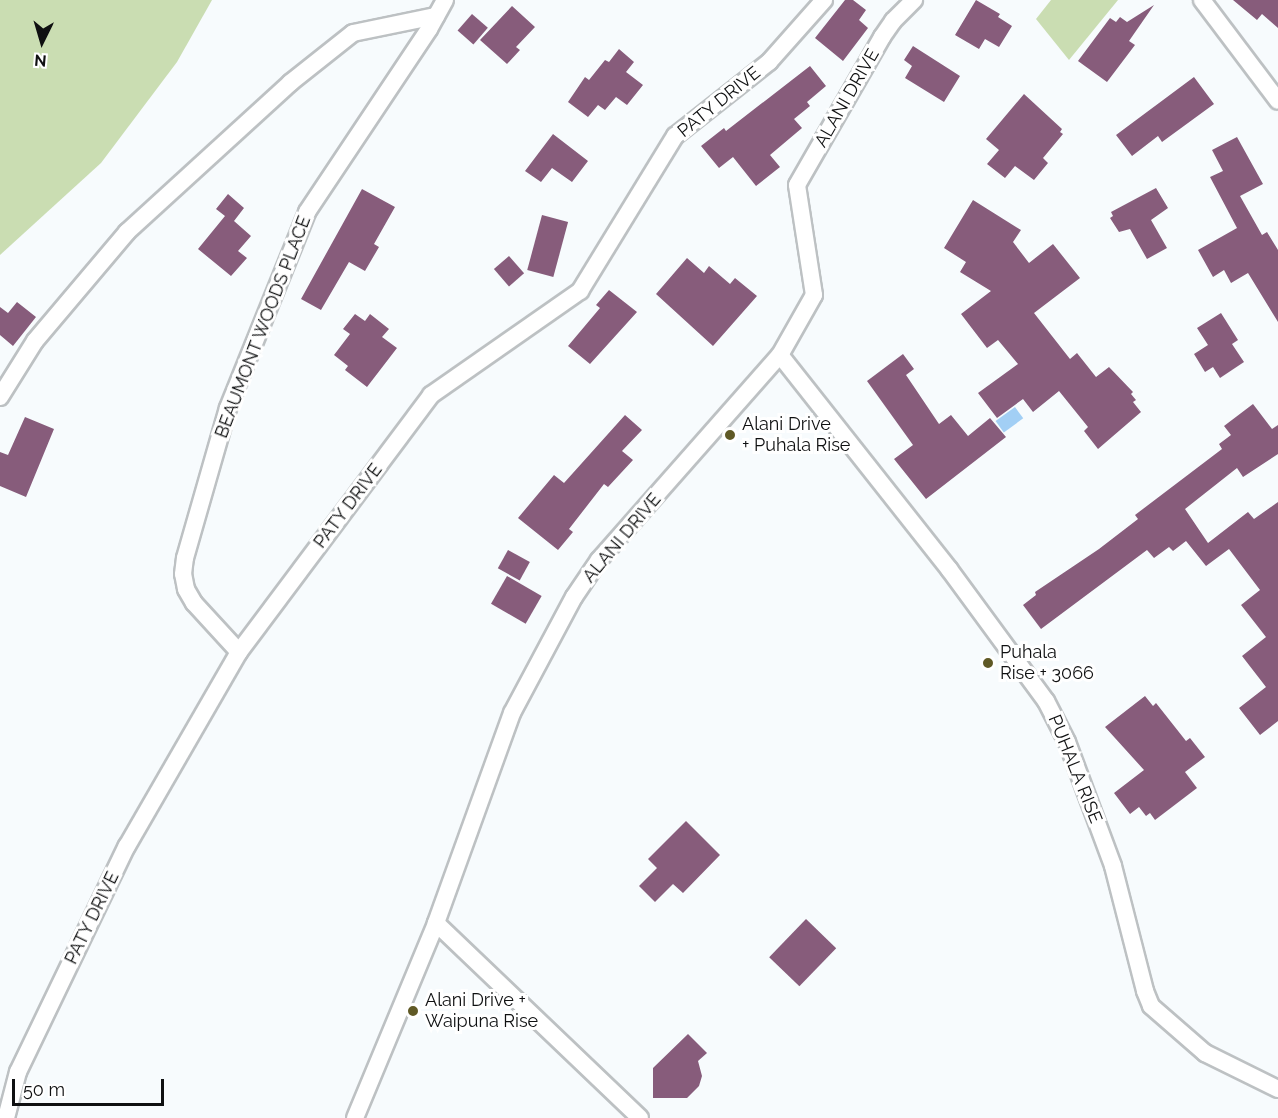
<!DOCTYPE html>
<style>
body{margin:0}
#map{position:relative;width:1278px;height:1118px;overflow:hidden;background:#f7fbfd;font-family:Raleway,sans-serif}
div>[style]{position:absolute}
.green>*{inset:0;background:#caddb2}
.water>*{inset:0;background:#a2cff5;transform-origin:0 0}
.building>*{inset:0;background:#875c7b;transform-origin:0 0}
.roads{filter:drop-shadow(2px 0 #bdc1c3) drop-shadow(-2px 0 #bdc1c3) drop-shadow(0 2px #bdc1c3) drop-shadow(0 -2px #bdc1c3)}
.minor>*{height:16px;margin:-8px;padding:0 8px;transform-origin:8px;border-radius:8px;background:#fff}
.dots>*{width:16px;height:16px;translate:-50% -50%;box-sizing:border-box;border:3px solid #fff;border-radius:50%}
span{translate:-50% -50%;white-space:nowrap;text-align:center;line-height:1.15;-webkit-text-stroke:6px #fff;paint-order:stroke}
.street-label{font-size:18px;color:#0f1011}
.poi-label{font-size:18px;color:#0f1011}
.left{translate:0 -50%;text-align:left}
.north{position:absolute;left:12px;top:12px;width:60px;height:60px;-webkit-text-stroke:4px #fff;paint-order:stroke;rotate:185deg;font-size:16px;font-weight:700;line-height:24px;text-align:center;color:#0f1011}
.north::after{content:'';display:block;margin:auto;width:21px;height:27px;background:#0f1011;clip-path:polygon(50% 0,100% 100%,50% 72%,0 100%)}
.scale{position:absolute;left:12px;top:1079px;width:152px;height:27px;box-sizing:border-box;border:3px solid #0f1011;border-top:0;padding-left:8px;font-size:18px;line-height:21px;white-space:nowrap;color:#0f1011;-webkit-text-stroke:4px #fff;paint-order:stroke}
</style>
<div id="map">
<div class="green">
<div style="clip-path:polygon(0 0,212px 0,177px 62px,101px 163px,0 255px)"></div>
<div style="clip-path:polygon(1051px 0,1118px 0,1069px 60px,1036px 19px)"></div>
</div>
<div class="water">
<div style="left:1015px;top:407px;width:14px;height:24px;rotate:54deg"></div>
</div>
<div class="building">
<div style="clip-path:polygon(845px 0,853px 0,866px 10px,859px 20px,868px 28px,843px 61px,815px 38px)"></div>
<div style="clip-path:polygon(976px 0,1000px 14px,998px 17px,1012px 26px,999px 47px,985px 39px,979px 49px,955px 35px)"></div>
<div style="clip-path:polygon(1233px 0,1278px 0,1278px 28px,1262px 14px,1257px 20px)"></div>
<div style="clip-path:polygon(1154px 5px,1129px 41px,1135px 45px,1107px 82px,1078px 61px,1110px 18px,1116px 22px,1120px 17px,1127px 22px)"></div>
<div style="clip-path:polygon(512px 6px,535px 27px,516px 47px,520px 50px,507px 64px,480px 40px)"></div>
<div style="left:472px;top:14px;width:21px;height:22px;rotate:41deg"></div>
<div style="clip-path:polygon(913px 46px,960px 76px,944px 102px,905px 78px,912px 66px,904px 60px)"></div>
<div style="clip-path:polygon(619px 49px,634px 62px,626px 72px,643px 85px,627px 105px,616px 97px,605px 110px,598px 105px,588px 117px,568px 102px,585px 77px,589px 80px,605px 60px,609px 62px)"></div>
<div style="clip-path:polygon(810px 66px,826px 86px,807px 102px,810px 106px,794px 119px,802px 128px,770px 155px,780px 167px,756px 186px,733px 157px,719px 168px,701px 146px,724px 128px,726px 131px)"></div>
<div style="clip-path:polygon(1194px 77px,1214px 104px,1162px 142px,1158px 136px,1132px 156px,1116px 135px)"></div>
<div style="clip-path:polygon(1024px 94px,1062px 129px,1060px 132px,1063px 134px,1043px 158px,1048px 163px,1034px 180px,1015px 166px,1005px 178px,987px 164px,999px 150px,986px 139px)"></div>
<div style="clip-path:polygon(553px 134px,588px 161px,572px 182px,552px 168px,541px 182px,525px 171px)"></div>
<div style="clip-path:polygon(1237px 137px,1263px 184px,1240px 196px,1262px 235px,1267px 232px,1278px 250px,1278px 322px,1248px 273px,1231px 283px,1224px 270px,1213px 277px,1198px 250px,1237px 228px,1210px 177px,1223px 171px,1212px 150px)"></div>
<div style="clip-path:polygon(1156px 188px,1168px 208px,1151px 220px,1167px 248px,1147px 259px,1130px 229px,1119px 232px,1110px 218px,1113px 216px,1111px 212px)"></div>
<div style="clip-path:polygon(362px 189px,395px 207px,374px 244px,379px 247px,365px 271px,349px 262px,321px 310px,301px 299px)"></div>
<div style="clip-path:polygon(228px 194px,244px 208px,234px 221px,251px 236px,238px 251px,247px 258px,231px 276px,198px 249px,225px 216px,216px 209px)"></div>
<div style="clip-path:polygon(973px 200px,1021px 230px,1013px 242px,1029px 263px,1053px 244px,1080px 278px,1034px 313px,1070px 359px,1077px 353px,1096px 377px,1109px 367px,1133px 392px,1131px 394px,1136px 400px,1133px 402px,1141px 412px,1098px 449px,1084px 431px,1088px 427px,1059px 391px,1033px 412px,1023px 399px,997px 418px,978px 393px,1018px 364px,998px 340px,987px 348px,961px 314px,991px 291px,960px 272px,966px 262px,944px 248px)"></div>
<div style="left:542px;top:215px;width:27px;height:57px;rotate:15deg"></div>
<div style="left:509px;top:256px;width:23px;height:20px;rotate:49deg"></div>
<div style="clip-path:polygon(687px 258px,704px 273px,709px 266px,730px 284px,735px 278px,757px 296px,713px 346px,656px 294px)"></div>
<div style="clip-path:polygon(609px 290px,637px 312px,590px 364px,568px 346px,600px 308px,596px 305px)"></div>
<div style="clip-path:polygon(17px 302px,36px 317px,13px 346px,0 335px,0 307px,8px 313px)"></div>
<div style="clip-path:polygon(1221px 313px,1238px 340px,1232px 344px,1244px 362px,1220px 378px,1213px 367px,1205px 372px,1194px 354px,1208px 345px,1197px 328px)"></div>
<div style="clip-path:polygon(355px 314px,365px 321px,370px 314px,389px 329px,382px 337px,397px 348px,367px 387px,345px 370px,348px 366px,334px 355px,350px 334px,343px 329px)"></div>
<div style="clip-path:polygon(903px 354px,914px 369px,906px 375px,939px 424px,951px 415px,968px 436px,990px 418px,1006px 437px,926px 499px,894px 459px,913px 445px,867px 381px)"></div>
<div style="clip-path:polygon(1253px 404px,1272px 429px,1278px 425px,1278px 454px,1243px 477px,1237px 468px,1185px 509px,1208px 543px,1248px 512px,1254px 519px,1278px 502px,1278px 721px,1260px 735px,1239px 708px,1266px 687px,1242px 656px,1266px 637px,1241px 605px,1260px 590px,1229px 549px,1206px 566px,1186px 541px,1173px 551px,1169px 547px,1154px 558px,1147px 550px,1041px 629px,1023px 605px,1036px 595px,1035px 592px,1099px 549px,1138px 519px,1135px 515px,1222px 449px,1219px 444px,1231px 435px,1224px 426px)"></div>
<div style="clip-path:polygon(625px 415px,642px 430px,622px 451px,633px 460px,608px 487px,604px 484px,569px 529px,573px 532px,558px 550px,518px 518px,554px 475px,564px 483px)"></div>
<div style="clip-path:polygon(25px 417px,54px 429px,26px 497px,0 486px,0 452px,8px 455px)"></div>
<div style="left:508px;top:550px;width:25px;height:21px;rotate:29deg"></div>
<div style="left:507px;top:576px;width:40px;height:32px;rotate:30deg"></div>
<div style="clip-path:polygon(1145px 696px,1153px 706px,1156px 703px,1186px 741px,1190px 738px,1205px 757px,1185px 772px,1197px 788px,1155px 820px,1150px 813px,1146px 816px,1139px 807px,1130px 814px,1114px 793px,1144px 770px,1105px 727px)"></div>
<div style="clip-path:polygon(686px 821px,720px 855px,683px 893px,673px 884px,655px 902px,639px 886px,657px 868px,648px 859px)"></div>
<div style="left:806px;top:919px;width:42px;height:53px;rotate:44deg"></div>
<div style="clip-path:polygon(688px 1034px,707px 1053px,698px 1061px,702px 1076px,699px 1086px,687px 1098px,653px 1098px,653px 1068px)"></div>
</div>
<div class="roads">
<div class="minor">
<div style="left:1202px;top:0;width:126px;rotate:53deg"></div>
<div style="left:780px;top:355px;width:273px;rotate:51.7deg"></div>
<div style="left:949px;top:569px;width:164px;rotate:53.7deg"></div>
<div style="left:1046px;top:701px;width:46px;rotate:62.9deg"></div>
<div style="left:1067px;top:742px;width:132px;rotate:69.6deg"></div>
<div style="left:1113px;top:866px;width:129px;rotate:75.6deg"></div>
<div style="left:1145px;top:991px;width:16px;rotate:68deg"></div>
<div style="left:1151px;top:1006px;width:72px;rotate:41deg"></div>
<div style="left:1205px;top:1053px;width:81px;rotate:26.3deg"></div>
<div style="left:0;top:397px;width:66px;rotate:-58deg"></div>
<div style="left:35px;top:341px;width:143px;rotate:-49.8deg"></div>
<div style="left:127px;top:232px;width:221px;rotate:-42.4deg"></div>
<div style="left:290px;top:83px;width:80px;rotate:-38.4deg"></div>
<div style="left:353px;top:33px;width:85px;rotate:-11.6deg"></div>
<div style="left:239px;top:652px;width:67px;rotate:-132.6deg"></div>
<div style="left:194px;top:603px;width:16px;rotate:-120deg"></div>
<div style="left:186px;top:589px;width:15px;rotate:-101deg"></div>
<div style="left:183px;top:574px;width:16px;rotate:-83deg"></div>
<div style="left:185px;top:558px;width:156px;rotate:-74deg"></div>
<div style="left:228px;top:408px;width:211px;rotate:-68deg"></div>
<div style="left:307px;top:212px;width:220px;rotate:-56.3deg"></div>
<div style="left:429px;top:29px;width:33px;rotate:-61deg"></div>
<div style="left:436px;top:923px;width:282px;rotate:43.7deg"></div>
<div style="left:6px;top:1118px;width:48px;rotate:-75.4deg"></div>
<div style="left:18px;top:1072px;width:251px;rotate:-64.3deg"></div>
<div style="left:127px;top:846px;width:224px;rotate:-60deg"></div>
<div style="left:239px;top:652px;width:321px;rotate:-53.2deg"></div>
<div style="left:431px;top:395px;width:182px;rotate:-34.9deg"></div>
<div style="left:580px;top:291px;width:182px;rotate:-58.5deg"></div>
<div style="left:675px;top:136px;width:120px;rotate:-38.2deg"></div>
<div style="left:769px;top:62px;width:83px;rotate:-48.4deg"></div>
<div style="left:355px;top:1118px;width:211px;rotate:-67.4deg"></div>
<div style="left:436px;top:923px;width:223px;rotate:-70.1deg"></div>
<div style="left:512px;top:713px;width:132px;rotate:-61.9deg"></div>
<div style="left:574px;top:597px;width:45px;rotate:-56deg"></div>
<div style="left:599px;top:560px;width:273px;rotate:-48.6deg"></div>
<div style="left:780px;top:355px;width:69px;rotate:-60.5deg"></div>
<div style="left:814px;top:295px;width:111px;rotate:-98.8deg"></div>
<div style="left:797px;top:185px;width:171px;rotate:-60.1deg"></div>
<div style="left:882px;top:37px;width:19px;rotate:-55deg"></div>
<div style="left:893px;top:21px;width:30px;rotate:-45deg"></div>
</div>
</div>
<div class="dots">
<div style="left:730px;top:435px;background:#5f5925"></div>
<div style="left:988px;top:663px;background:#5f5925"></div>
<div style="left:413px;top:1011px;background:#5f5925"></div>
</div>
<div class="street-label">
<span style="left:847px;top:98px;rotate:-60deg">ALANI DRIVE</span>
<span style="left:719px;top:102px;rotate:-39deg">PATY DRIVE</span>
<span style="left:263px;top:327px;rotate:-69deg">BEAUMONT WOODS PLACE</span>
<span style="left:348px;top:506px;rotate:-53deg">PATY DRIVE</span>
<span style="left:622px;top:538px;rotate:-50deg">ALANI DRIVE</span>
<span style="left:1075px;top:769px;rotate:68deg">PUHALA RISE</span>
<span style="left:92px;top:918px;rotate:-64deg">PATY DRIVE</span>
</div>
<div class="poi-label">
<span class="left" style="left:742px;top:435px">Alani Drive<br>+ Puhala Rise</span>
<span class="left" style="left:1000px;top:663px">Puhala<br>Rise + 3066</span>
<span class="left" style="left:425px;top:1011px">Alani Drive +<br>Waipuna Rise</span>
</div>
<div class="north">N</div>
<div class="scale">50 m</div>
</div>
